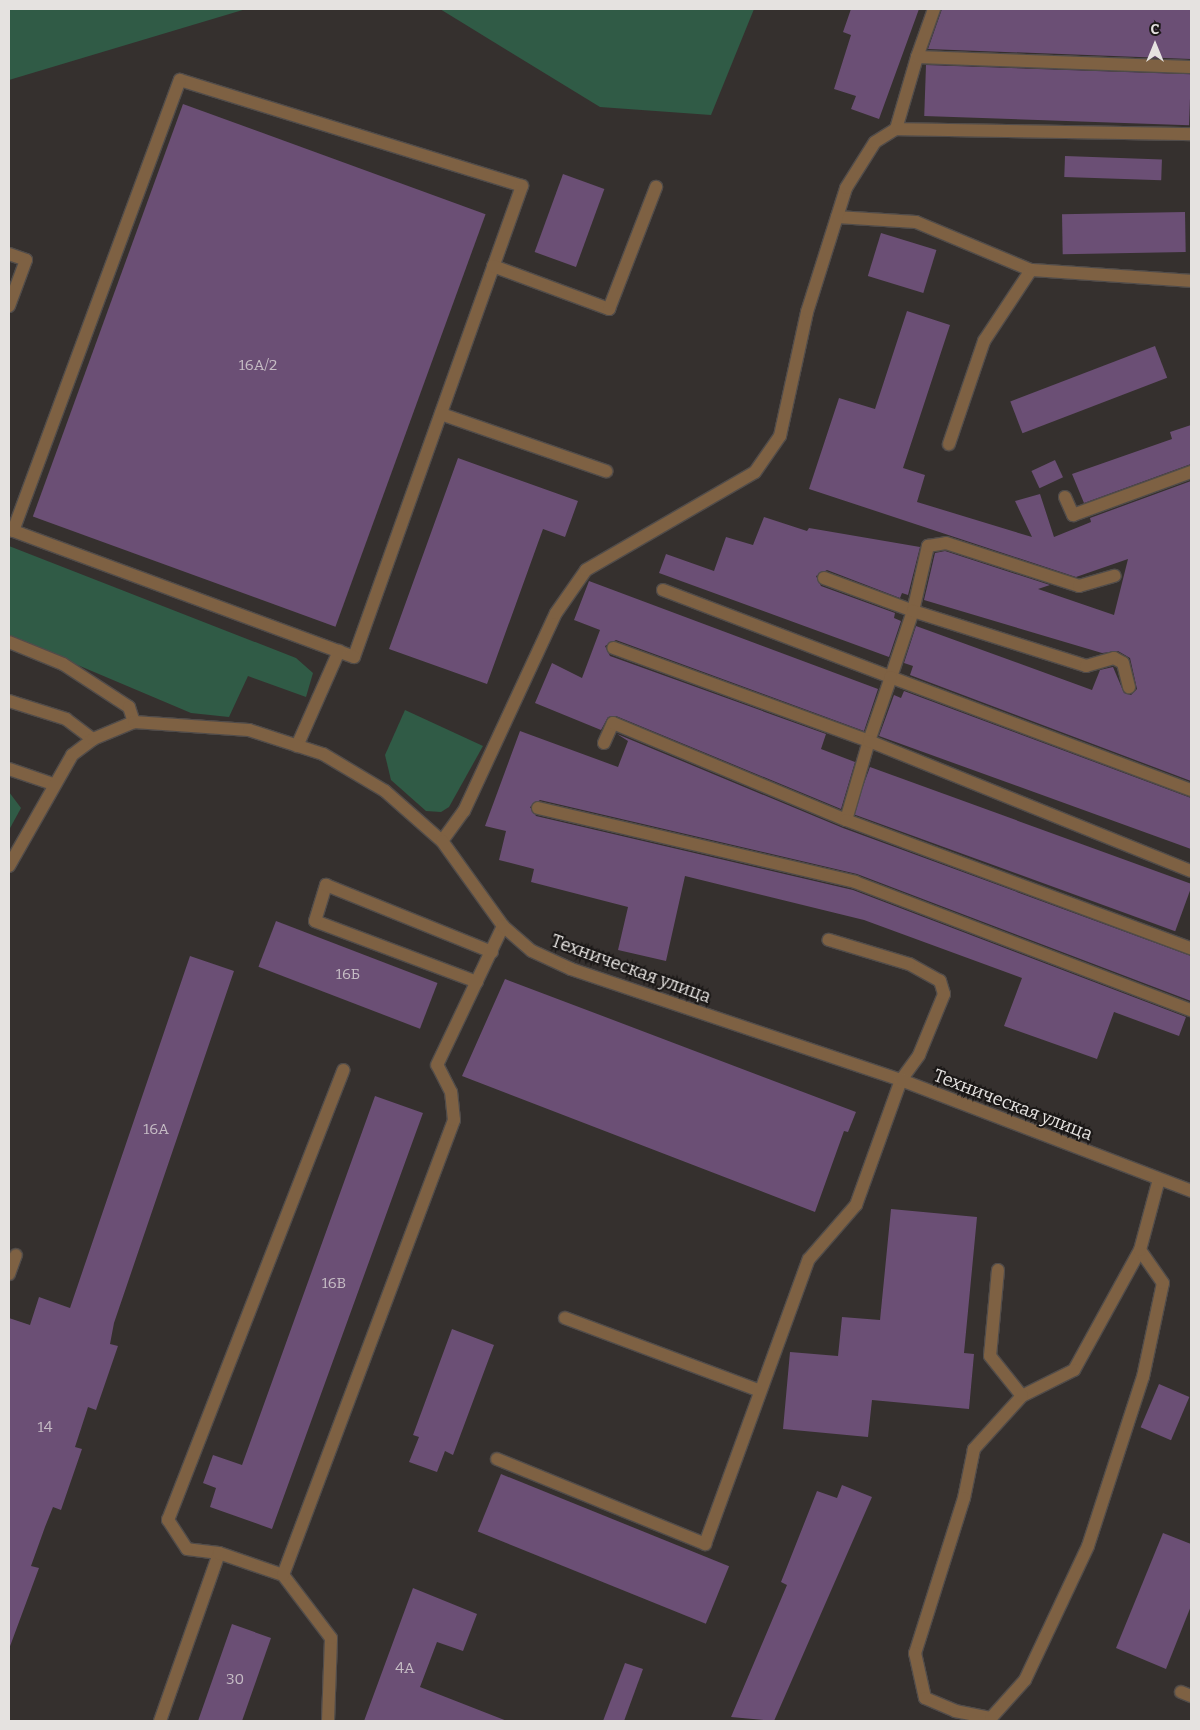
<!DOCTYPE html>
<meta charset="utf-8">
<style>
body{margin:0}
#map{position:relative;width:1200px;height:1730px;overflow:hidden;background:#35302e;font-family:Bitter,serif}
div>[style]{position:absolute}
.green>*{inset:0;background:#305b46}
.building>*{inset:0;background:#6b4f75;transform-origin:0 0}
.roads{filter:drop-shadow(1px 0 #514c4a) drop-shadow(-1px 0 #514c4a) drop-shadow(0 1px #514c4a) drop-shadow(0 -1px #514c4a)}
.service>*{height:12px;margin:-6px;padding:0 6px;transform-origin:6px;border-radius:6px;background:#7e6143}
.minor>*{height:12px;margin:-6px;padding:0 6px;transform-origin:6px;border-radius:6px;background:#7e6143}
.tertiary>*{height:12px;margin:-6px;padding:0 6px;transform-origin:6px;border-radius:6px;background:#7e6143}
span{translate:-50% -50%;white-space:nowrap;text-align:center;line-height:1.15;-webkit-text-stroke:4px #1b1817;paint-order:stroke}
.number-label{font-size:15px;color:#c6bdc5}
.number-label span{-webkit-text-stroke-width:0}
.street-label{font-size:18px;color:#e5e2e0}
.frame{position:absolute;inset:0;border:10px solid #e5e2e0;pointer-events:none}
.north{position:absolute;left:1130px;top:20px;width:50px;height:50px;-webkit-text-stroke:4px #1b1817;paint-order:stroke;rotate:0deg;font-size:14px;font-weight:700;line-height:20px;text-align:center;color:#e5e2e0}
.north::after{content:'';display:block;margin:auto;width:18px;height:22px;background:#e5e2e0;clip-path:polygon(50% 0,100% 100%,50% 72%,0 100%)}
</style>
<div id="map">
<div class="green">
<div style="clip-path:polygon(9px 9px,246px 9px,9px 80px)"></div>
<div style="clip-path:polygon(440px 9px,754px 9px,711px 115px,600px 107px)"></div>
<div style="clip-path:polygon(9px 546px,296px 658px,313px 673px,306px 697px,248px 676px,229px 717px,191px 713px,9px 636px)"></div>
<div style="clip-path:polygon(405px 710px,483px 746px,449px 807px,441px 812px,426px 811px,391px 780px,385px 755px)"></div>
<div style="clip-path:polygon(9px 792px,21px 808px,9px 830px)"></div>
</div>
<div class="building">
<div style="clip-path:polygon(851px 9px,919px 9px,879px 119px,851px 109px,856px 96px,834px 89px,851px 35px,843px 32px)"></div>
<div style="clip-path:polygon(942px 9px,1191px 9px,1191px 59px,928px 49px)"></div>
<div style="left:926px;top:65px;width:265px;height:51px;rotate:2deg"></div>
<div style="left:183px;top:104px;width:322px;height:439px;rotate:20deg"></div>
<div style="left:1065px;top:156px;width:97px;height:21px;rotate:2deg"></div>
<div style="left:563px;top:174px;width:44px;height:83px;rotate:20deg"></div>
<div style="left:1185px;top:212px;width:40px;height:123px;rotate:89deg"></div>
<div style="left:881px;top:233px;width:58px;height:45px;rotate:17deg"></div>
<div style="clip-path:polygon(907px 311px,950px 325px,903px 468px,925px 475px,917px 502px,1032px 537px,1015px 501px,1040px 494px,1054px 537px,1091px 522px,1090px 518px,1191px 481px,1191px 781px,910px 675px,913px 666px,904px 663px,916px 626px,1092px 690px,1100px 670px,1113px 667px,1124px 693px,1131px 695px,1137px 689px,1130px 658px,1118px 651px,1102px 653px,924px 600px,935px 553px,945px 551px,1050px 585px,1038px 589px,1114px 615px,1128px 559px,1076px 577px,809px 489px,839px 398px,875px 409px)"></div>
<div style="left:1155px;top:346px;width:34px;height:155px;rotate:69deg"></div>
<div style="clip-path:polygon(1191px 425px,1191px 464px,1084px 503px,1072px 474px,1172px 439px,1170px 432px)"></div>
<div style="clip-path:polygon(458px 458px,578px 501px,565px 537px,543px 529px,487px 684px,389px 649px)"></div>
<div style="left:1055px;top:460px;width:19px;height:26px;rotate:65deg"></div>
<div style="clip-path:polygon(764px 517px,807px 531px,809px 528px,920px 547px,908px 595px,902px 593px,900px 598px,827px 570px,816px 576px,821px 586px,895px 613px,894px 618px,901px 621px,889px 657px,659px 573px,666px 554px,714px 571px,726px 537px,753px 545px)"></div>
<div style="clip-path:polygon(589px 581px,878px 689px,864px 731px,616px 640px,605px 646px,610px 656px,826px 734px,821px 749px,855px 762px,841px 809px,616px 716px,608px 717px,601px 730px,535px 703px,552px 663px,582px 678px,600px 630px,574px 620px)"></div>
<div style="clip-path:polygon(904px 691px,1191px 798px,1191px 849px,879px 736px,894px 695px,901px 698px)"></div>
<div style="clip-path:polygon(520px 731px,618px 767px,628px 741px,617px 734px,843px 828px,1191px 956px,1191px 1001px,857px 874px,540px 800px,530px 807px,536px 816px,853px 890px,1186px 1017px,1179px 1036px,1114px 1012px,1097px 1059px,1004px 1026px,1022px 978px,864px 920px,685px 876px,666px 961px,618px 950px,628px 907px,531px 882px,534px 869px,499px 860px,506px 831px,485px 826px)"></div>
<div style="left:870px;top:767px;width:343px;height:50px;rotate:20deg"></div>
<div style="left:276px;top:921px;width:173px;height:49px;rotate:21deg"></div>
<div style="clip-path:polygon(190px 956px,234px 971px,114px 1323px,110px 1344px,118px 1346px,96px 1410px,88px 1407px,75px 1447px,82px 1449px,61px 1510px,53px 1507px,45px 1527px,31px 1566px,39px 1568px,9px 1649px,9px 1318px,30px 1325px,39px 1297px,70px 1308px)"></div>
<div style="clip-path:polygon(505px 979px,856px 1112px,848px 1132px,844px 1131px,815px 1212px,462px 1076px)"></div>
<div style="clip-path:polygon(375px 1096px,423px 1113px,272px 1529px,210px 1507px,216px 1488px,203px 1483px,213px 1455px,242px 1465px)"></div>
<div style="clip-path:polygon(891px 1209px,977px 1217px,964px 1353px,974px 1354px,969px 1409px,872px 1400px,868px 1437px,783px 1429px,790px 1352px,838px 1356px,842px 1317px,880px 1320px)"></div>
<div style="clip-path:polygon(452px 1329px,494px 1345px,453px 1455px,445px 1451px,437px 1472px,409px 1462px,419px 1437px,413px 1435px)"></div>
<div style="left:1159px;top:1384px;width:33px;height:47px;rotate:23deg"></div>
<div style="left:501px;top:1474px;width:246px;height:62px;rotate:22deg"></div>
<div style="clip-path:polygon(842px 1485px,872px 1497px,774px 1721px,731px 1717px,787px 1585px,781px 1582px,817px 1491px,837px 1498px)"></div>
<div style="clip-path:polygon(1163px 1533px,1191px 1544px,1191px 1606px,1166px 1669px,1116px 1648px)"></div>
<div style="clip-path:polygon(413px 1588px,477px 1614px,463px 1651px,437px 1642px,420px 1687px,507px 1721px,364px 1721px)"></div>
<div style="clip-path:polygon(232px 1624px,271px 1638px,242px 1721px,198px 1721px)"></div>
<div style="clip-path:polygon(625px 1663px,643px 1669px,624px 1721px,603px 1721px)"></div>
</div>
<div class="roads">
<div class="service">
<div style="left:917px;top:57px;width:51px;rotate:-70.5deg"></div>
<div style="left:180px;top:80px;width:358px;rotate:17.2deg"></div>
<div style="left:522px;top:186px;width:500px;rotate:109.63deg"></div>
<div style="left:354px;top:657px;width:364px;rotate:-159.7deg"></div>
<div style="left:13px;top:531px;width:481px;rotate:-69.7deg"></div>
<div style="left:896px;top:129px;width:75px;rotate:-73.7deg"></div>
<div style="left:917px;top:57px;width:274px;rotate:2.1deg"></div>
<div style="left:837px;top:217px;width:79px;rotate:3.6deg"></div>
<div style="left:916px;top:222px;width:125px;rotate:22.7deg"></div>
<div style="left:1031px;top:270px;width:85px;rotate:123.5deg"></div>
<div style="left:984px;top:341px;width:109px;rotate:108.8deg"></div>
<div style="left:9px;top:254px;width:18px;rotate:19deg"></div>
<div style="left:26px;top:260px;width:49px;rotate:110.3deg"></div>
<div style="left:493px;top:266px;width:124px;rotate:20.3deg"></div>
<div style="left:609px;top:309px;width:131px;rotate:-68.9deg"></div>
<div style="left:1031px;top:270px;width:160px;rotate:3.9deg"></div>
<div style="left:441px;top:414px;width:175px;rotate:19.1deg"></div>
<div style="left:1065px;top:497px;width:20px;rotate:66deg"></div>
<div style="left:1073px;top:515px;width:126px;rotate:-20deg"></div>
<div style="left:824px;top:578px;width:95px;rotate:20.3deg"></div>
<div style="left:913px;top:611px;width:67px;rotate:-77deg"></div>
<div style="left:928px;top:546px;width:18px;rotate:-9deg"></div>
<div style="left:946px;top:543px;width:140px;rotate:17.9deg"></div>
<div style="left:1079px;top:586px;width:37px;rotate:-16deg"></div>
<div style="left:663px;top:590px;width:244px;rotate:20.9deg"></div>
<div style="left:891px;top:677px;width:70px;rotate:-71.6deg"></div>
<div style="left:913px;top:611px;width:182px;rotate:17.6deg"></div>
<div style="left:1086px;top:666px;width:29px;rotate:-16deg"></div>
<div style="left:1114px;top:658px;width:10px;rotate:29deg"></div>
<div style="left:1123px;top:663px;width:25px;rotate:76deg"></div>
<div style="left:9px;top:642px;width:58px;rotate:22.2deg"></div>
<div style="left:63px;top:664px;width:79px;rotate:33.1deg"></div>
<div style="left:129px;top:707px;width:16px;rotate:72deg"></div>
<div style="left:9px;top:701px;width:60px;rotate:17.5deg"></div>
<div style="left:66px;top:719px;width:34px;rotate:37deg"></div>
<div style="left:604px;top:743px;width:22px;rotate:-66deg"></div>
<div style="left:613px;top:723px;width:252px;rotate:22.6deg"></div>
<div style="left:846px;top:820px;width:82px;rotate:-73.8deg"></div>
<div style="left:869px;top:741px;width:272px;rotate:-160deg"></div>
<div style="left:297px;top:746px;width:104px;rotate:-66.1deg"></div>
<div style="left:9px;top:769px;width:46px;rotate:18.8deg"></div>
<div style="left:1191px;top:790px;width:321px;rotate:-159.4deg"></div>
<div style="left:891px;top:677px;width:68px;rotate:109deg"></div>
<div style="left:869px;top:741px;width:347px;rotate:22deg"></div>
<div style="left:538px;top:808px;width:326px;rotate:13.1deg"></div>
<div style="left:855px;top:882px;width:360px;rotate:20.9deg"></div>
<div style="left:846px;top:820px;width:368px;rotate:20.4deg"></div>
<div style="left:442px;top:841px;width:37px;rotate:-54deg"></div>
<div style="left:464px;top:811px;width:218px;rotate:-65.1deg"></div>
<div style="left:556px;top:613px;width:52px;rotate:-55.1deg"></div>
<div style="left:586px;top:570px;width:195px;rotate:-30.1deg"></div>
<div style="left:755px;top:472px;width:44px;rotate:-55.2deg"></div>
<div style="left:780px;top:436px;width:127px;rotate:-77.7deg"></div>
<div style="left:807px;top:312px;width:130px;rotate:-72.5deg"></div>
<div style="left:846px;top:188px;width:54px;rotate:-57.8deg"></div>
<div style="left:875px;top:142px;width:25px;rotate:-32deg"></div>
<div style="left:896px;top:129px;width:295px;rotate:1deg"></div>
<div style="left:477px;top:982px;width:173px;rotate:-159.4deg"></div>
<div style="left:315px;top:921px;width:38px;rotate:-73deg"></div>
<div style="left:326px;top:885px;width:179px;rotate:22deg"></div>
<div style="left:1140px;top:1250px;width:137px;rotate:118.8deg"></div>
<div style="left:1074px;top:1370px;width:58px;rotate:153.4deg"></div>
<div style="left:1022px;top:1396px;width:72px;rotate:132.2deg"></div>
<div style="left:974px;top:1449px;width:50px;rotate:101.5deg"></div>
<div style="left:964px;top:1498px;width:163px;rotate:107.5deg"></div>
<div style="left:915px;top:1653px;width:46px;rotate:77.5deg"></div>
<div style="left:925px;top:1698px;width:33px;rotate:23deg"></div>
<div style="left:955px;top:1711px;width:37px;rotate:11deg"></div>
<div style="left:991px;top:1718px;width:51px;rotate:-48.2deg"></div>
<div style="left:1025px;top:1680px;width:148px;rotate:-64.8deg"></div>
<div style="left:1088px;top:1546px;width:178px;rotate:-72deg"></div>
<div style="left:1143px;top:1377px;width:96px;rotate:-78deg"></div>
<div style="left:1163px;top:1283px;width:40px;rotate:-124.9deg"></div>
<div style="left:1140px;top:1250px;width:73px;rotate:-75deg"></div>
<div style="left:998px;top:1270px;width:86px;rotate:95.3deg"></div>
<div style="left:990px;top:1356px;width:51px;rotate:51.3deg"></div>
<div style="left:9px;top:1274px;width:20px;rotate:-70deg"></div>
<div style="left:565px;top:1318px;width:208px;rotate:20.5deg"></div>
<div style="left:497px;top:1459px;width:225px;rotate:22.2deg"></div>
<div style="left:705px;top:1544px;width:303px;rotate:-70deg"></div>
<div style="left:809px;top:1259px;width:72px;rotate:-49deg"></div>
<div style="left:856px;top:1205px;width:133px;rotate:-70.2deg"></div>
<div style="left:901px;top:1080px;width:31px;rotate:-54deg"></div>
<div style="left:919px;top:1055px;width:66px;rotate:-67.7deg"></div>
<div style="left:944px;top:994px;width:14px;rotate:-107deg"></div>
<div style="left:940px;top:981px;width:35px;rotate:-151deg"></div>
<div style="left:909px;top:964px;width:84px;rotate:-163.3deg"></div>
<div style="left:219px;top:1553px;width:32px;rotate:-173deg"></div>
<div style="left:187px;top:1549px;width:35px;rotate:-123deg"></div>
<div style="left:168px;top:1520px;width:483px;rotate:-68.7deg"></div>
<div style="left:1181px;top:1692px;width:11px;rotate:22deg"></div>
<div style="left:160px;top:1721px;width:178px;rotate:-70.6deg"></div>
<div style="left:219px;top:1553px;width:68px;rotate:19deg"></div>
</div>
<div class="minor">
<div style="left:328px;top:1721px;width:83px;rotate:-87.9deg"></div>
<div style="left:331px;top:1638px;width:79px;rotate:-127.3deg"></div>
<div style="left:283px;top:1575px;width:486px;rotate:-69.4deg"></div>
<div style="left:454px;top:1120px;width:28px;rotate:-96deg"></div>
<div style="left:451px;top:1092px;width:30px;rotate:-117deg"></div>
<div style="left:437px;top:1065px;width:154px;rotate:-64.6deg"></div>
</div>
<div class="tertiary">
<div style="left:9px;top:866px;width:128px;rotate:-60.4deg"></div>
<div style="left:72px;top:755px;width:26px;rotate:-37deg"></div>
<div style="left:93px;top:739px;width:44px;rotate:-22.5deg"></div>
<div style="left:134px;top:722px;width:115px;rotate:4deg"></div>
<div style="left:249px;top:730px;width:78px;rotate:18deg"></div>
<div style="left:323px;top:754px;width:72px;rotate:30.8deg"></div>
<div style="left:385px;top:791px;width:76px;rotate:41.3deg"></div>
<div style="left:442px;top:841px;width:105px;rotate:54.3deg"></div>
<div style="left:503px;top:926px;width:38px;rotate:41deg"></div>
<div style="left:532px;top:951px;width:43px;rotate:24.8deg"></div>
<div style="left:571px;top:969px;width:348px;rotate:18.6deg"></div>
<div style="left:901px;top:1080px;width:311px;rotate:20.9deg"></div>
</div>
</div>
<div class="number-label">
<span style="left:258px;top:366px">16А/2</span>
<span style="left:348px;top:975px">16Б</span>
<span style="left:156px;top:1130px">16А</span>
<span style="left:334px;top:1284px">16В</span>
<span style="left:45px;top:1428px">14</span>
<span style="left:405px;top:1669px">4А</span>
<span style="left:235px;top:1680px">30</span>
</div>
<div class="street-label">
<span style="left:631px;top:969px;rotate:20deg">Техническая улица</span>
<span style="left:1013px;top:1105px;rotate:21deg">Техническая улица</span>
</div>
<div class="frame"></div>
<div class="north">С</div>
</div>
